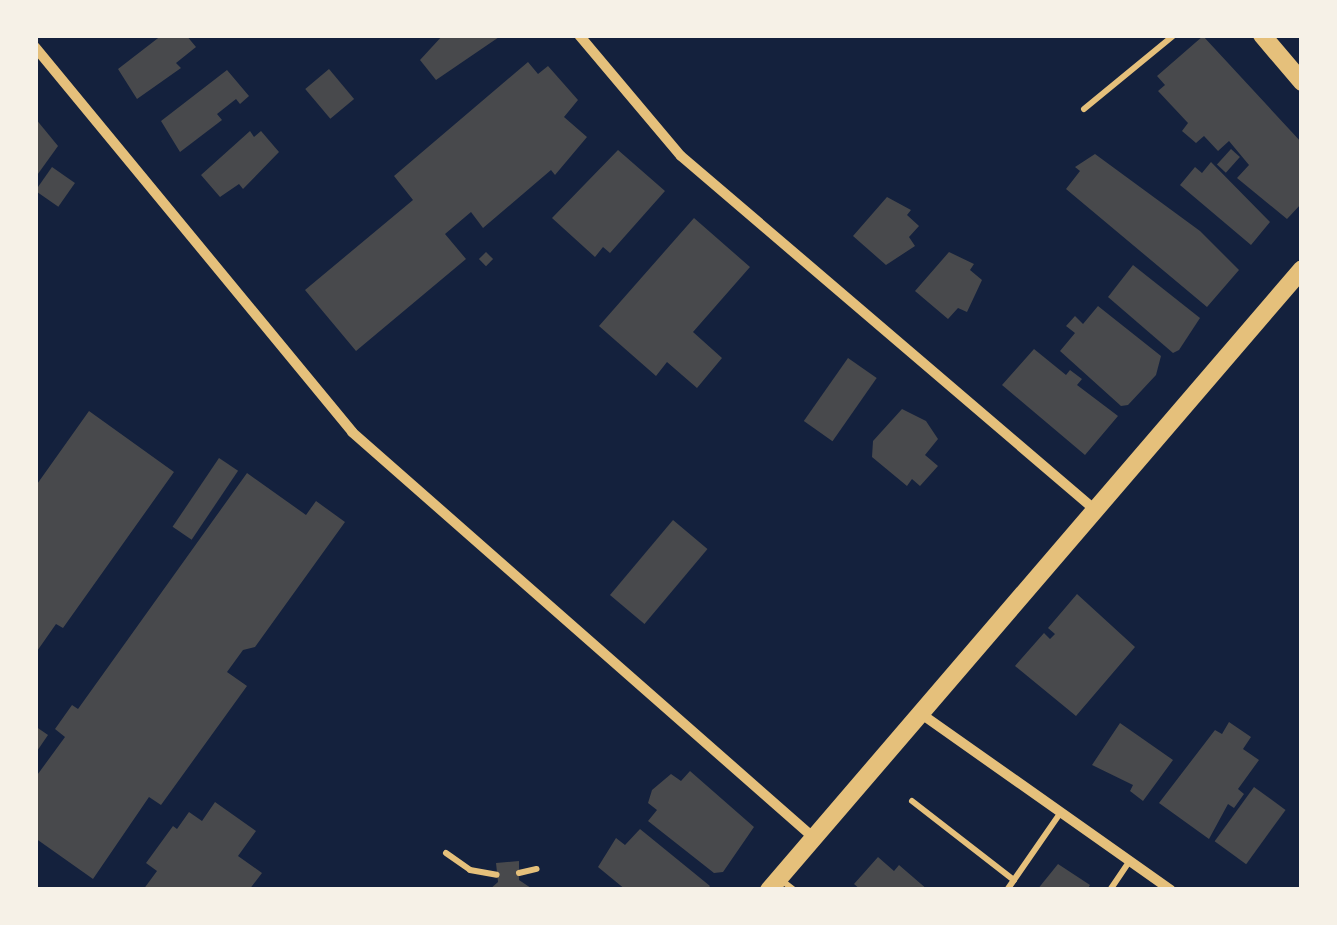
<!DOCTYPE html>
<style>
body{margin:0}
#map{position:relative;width:1337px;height:925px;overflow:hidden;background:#14213d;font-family:"Varela Round",sans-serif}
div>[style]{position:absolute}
.building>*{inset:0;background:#48494c;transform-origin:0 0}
.service>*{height:6px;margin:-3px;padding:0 3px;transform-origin:3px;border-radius:3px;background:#e5c07b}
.minor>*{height:10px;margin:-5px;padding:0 5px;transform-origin:5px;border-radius:5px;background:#e5c07b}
.tertiary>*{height:18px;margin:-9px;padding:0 9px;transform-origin:9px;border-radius:9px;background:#e5c07b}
.secondary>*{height:18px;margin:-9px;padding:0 9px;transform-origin:9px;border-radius:9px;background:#e5c07b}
span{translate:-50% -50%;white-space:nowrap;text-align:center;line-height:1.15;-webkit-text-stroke:8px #f6f1e7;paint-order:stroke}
.frame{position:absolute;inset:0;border:38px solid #f6f1e7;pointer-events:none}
</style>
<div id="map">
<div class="building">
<div style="clip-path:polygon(162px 35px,186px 35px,196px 47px,176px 63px,181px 68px,137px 99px,118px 69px)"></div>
<div style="clip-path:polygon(443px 35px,502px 35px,436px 80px,420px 60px)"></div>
<div style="clip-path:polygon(1203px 36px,1302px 143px,1302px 203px,1287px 219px,1237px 178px,1249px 165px,1229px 141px,1218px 151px,1204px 136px,1196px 143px,1182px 131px,1188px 123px,1158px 91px,1165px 85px,1157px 76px)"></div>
<div style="clip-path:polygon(528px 62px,538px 74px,548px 66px,578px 100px,564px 117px,587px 137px,555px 175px,551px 170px,483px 228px,471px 212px,445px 234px,466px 259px,356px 351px,305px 290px,413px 200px,394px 176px)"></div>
<div style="left:329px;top:69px;width:39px;height:31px;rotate:50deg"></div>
<div style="clip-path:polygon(227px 70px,249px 96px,240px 104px,236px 99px,217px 114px,222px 120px,180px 152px,161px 121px)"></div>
<div style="clip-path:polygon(35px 118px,58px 146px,35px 178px)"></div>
<div style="clip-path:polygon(250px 131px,254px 137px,261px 131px,279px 152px,243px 189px,239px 184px,220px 197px,201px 175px)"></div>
<div style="left:1231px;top:149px;width:12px;height:21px;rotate:42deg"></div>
<div style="clip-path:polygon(618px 150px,665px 191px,610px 253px,603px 247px,595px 257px,552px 218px)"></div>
<div style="clip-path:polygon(1095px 154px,1200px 231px,1239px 270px,1207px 307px,1066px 189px,1080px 171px,1075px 167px)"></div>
<div style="clip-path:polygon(1211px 162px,1270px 222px,1251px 245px,1180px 185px,1195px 167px,1202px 173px)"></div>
<div style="left:52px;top:167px;width:28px;height:29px;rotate:35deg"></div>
<div style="clip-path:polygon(887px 197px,911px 210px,907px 215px,919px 226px,909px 237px,915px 246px,886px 265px,853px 236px)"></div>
<div style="clip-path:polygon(694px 218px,750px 267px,693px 332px,722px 358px,697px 388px,667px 362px,656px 376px,599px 326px)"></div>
<div style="left:486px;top:252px;width:10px;height:10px;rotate:45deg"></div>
<div style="clip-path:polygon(949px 252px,974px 264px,970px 270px,982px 280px,967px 312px,958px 308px,948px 319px,915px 291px)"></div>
<div style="clip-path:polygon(1133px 265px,1200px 318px,1179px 350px,1173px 353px,1108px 297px)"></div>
<div style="clip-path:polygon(1098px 306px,1161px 356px,1156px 375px,1128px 405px,1121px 406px,1060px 351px,1075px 333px,1066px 326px,1075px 316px,1083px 324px)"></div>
<div style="clip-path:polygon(1034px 349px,1066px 375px,1070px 370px,1082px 379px,1077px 385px,1118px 416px,1085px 455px,1002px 385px)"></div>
<div style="left:848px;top:358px;width:35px;height:77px;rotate:35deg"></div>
<div style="clip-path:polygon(902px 409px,926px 421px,938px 439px,925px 455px,938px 466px,920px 486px,912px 479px,907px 486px,872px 457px,873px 441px)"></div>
<div style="clip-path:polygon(89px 411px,174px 472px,63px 628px,56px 624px,35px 654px,35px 487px)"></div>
<div style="left:219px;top:458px;width:23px;height:83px;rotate:34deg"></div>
<div style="clip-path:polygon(247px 473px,306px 515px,316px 501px,345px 522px,255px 647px,243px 650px,227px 672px,247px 686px,161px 805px,149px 797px,93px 879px,35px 838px,35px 778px,65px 737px,55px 729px,72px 705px,78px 709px)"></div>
<div style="left:673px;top:520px;width:45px;height:98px;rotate:40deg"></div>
<div style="clip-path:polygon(1077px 594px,1135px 647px,1076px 716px,1015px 666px,1044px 633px,1050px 639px,1055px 634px,1048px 628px)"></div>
<div style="clip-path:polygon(1229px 722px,1251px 737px,1243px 749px,1259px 760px,1238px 789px,1244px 794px,1234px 808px,1228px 804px,1209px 839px,1159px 803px,1215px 730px,1222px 734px)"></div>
<div style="clip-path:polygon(1120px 723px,1173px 760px,1143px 801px,1130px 791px,1133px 785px,1092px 765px)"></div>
<div style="clip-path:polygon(35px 726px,48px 735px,35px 754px)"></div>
<div style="clip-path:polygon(690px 771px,754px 827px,723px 872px,714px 873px,648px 821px,657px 810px,648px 803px,652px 790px,671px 774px,681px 781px)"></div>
<div style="left:1254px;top:787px;width:39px;height:67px;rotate:36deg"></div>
<div style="clip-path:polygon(215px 802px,256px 831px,238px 856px,262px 873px,249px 890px,143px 890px,157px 871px,146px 863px,173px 826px,177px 829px,189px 812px,202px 821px)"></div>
<div style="clip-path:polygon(640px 829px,710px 886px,707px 890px,626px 890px,598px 867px,616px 838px,625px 845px)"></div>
<div style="clip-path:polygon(878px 857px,894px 871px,899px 865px,928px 890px,861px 890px,854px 884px)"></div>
<div style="clip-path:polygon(519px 861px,519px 880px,534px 890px,489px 890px,498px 882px,496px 863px)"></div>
<div style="clip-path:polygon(1058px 864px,1090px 885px,1087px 890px,1037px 890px)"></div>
</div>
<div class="service">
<div style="left:1084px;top:109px;width:117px;rotate:-39.4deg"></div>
<div style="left:912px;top:801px;width:129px;rotate:37.8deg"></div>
<div style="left:446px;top:853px;width:29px;rotate:35deg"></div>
<div style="left:470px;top:870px;width:27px;rotate:10deg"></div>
<div style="left:519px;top:873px;width:18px;rotate:-13deg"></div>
<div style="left:780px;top:879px;width:18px;rotate:38deg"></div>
<div style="left:1007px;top:890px;width:95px;rotate:-55.3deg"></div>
<div style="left:1110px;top:890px;width:34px;rotate:-56deg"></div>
</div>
<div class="minor">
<div style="left:579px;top:35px;width:158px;rotate:49.9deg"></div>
<div style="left:681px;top:156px;width:543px;rotate:40.52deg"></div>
<div style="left:35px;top:47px;width:499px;rotate:50.5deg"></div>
<div style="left:352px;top:432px;width:615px;rotate:41.31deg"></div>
<div style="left:920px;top:713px;width:307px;rotate:35.2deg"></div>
</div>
<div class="tertiary">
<div style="left:1262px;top:35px;width:62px;rotate:49.6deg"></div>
</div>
<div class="secondary">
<div style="left:769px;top:890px;width:818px;rotate:-49.36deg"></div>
</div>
<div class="frame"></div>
</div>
